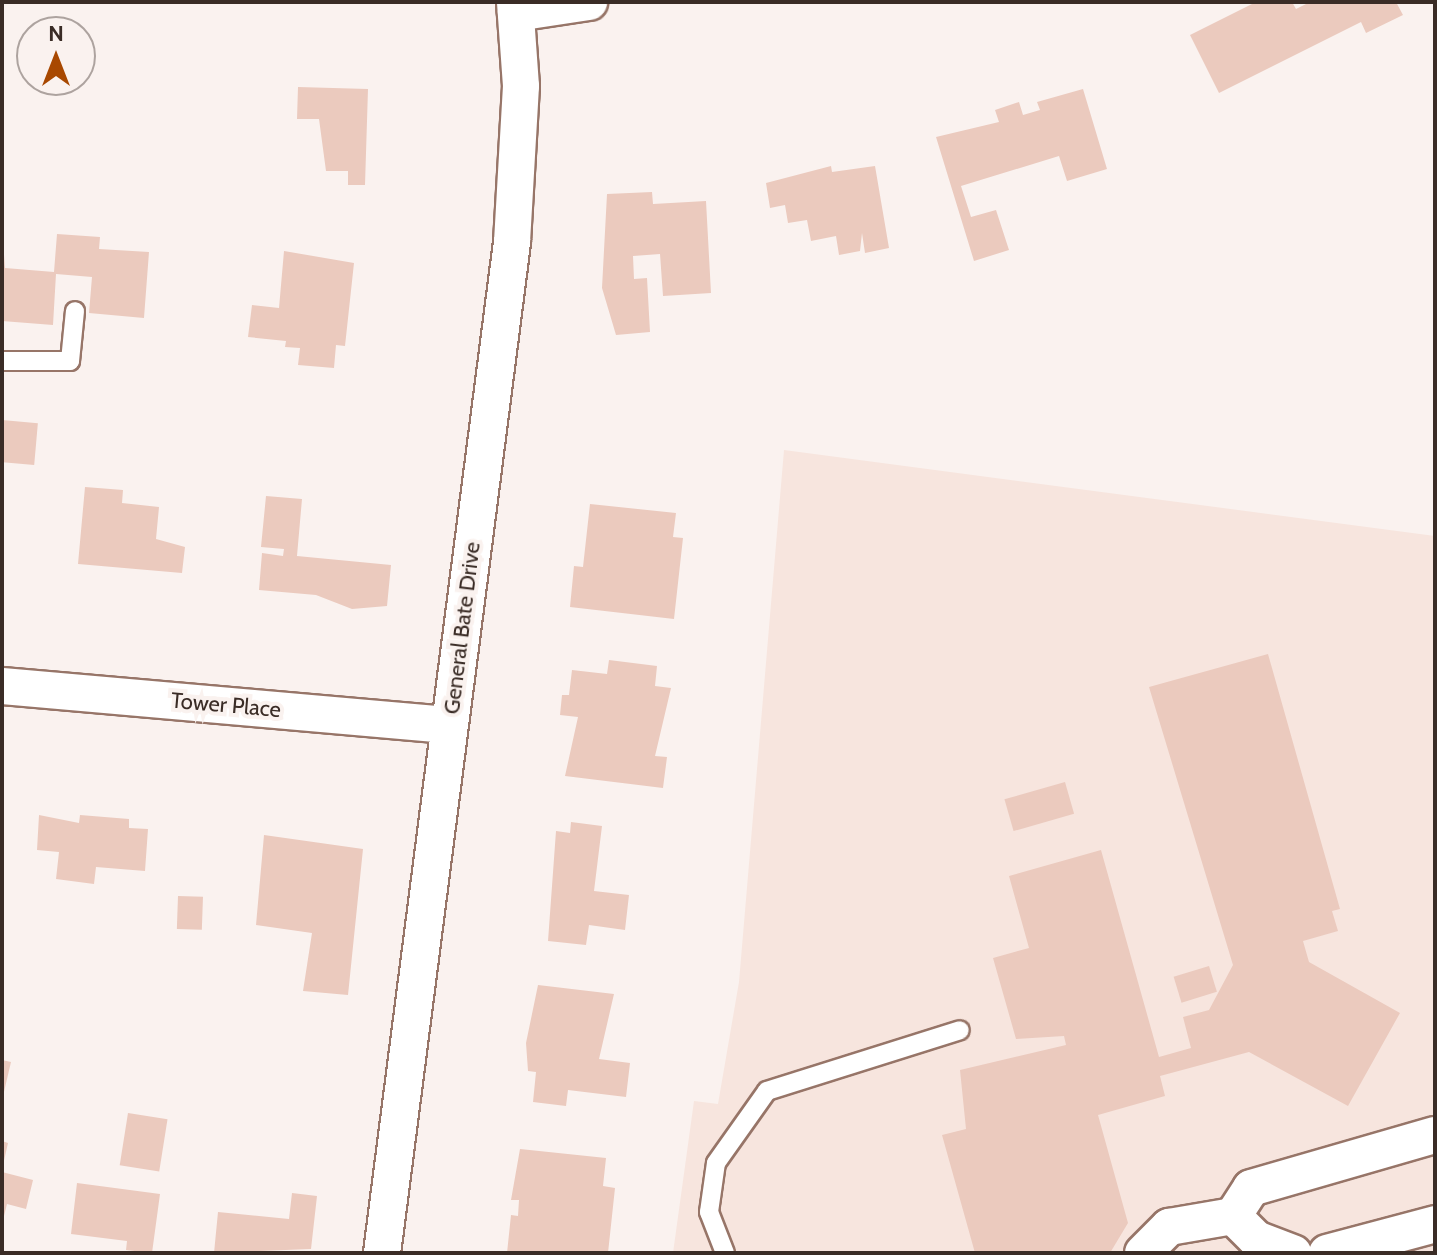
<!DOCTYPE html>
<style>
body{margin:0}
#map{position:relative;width:1437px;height:1255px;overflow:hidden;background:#faf2ef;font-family:Cabin,sans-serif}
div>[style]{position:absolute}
.built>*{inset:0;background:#f7e5de}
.building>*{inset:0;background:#ebcabe;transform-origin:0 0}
.roads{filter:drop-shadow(2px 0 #977568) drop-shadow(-2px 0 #977568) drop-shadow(0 2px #977568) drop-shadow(0 -2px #977568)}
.lane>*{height:18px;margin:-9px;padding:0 9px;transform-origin:9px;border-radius:9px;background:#fff}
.street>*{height:36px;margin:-18px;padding:0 18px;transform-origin:18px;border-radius:18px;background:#fff}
span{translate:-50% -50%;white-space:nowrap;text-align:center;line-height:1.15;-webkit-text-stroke:8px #faf2ef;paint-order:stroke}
.street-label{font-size:22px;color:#3a2c26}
.frame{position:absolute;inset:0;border:4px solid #3a2c26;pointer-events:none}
.north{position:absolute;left:16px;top:16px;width:80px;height:80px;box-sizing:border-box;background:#faf2ef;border:2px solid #ada39f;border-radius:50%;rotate:0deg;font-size:22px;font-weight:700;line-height:32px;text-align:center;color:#3a2c26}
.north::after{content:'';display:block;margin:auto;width:28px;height:36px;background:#a84800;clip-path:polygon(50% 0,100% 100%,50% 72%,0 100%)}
</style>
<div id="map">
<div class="built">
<div style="clip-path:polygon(784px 450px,1435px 536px,1435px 1253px,673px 1253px,694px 1101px,718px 1104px,739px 982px)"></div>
</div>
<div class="building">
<div style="clip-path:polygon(1256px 2px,1292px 2px,1296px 9px,1310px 2px,1396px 2px,1403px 15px,1366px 33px,1361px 22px,1219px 93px,1190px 35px)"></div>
<div style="clip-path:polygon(298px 87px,368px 89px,365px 185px,348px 185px,348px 171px,326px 171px,319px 119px,297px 119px)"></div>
<div style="clip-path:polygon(1083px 89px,1107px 169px,1067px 181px,1059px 156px,961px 186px,971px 217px,996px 210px,1009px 250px,974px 261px,936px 137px,999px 122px,995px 110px,1019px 102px,1023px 115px,1040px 110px,1037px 102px)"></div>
<div style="clip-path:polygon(831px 166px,832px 172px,875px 166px,889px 248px,865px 253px,862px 233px,860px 251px,839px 255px,836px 236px,811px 241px,807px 220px,788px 223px,785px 205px,770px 208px,766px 183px)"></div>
<div style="clip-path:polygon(652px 192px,653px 204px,706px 201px,711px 293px,663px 296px,660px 254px,633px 256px,634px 279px,647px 278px,650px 332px,616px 335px,602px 288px,607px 194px)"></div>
<div style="clip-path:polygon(2px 228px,5px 268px,54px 272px,57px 234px,100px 237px,99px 249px,149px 252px,144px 318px,89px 313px,92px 277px,56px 274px,53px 325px,2px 321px)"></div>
<div style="clip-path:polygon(284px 251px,354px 263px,345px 346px,336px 345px,334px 368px,298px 365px,300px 348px,285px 347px,286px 341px,248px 337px,252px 305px,279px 308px)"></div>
<div style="left:2px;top:420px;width:36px;height:42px;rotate:5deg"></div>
<div style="clip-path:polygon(85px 487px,123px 490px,122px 503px,159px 507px,156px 539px,185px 547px,182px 573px,78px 564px)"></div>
<div style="clip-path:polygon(266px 496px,302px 499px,297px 556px,391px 565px,387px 606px,352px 609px,316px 595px,259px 590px,262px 553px,283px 556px,284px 549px,261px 547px)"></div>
<div style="clip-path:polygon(590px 504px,676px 513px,673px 537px,683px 538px,674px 619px,570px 607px,574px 566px,583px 567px)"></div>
<div style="clip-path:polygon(1268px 654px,1340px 909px,1332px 911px,1338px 931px,1303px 941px,1309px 962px,1400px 1013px,1348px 1106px,1249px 1052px,1160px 1076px,1165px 1096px,1098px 1115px,1128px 1223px,1110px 1253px,975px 1253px,942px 1135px,966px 1129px,960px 1070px,1066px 1045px,1064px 1036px,1016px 1039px,993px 958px,1029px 948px,1009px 876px,1101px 850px,1159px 1057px,1191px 1048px,1183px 1017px,1209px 1010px,1233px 965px,1149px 687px)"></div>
<div style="clip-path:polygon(609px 660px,657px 666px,655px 686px,671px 688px,655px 756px,667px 757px,663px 788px,565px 776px,578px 717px,560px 715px,562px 695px,569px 695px,572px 670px,607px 674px)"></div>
<div style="left:1065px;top:782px;width:33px;height:63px;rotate:74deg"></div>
<div style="clip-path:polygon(39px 815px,79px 823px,80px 815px,129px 819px,129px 828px,148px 829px,145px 871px,96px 867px,94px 884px,56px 879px,59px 852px,37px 850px)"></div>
<div style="clip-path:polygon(571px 822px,602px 826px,594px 891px,629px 895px,625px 930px,589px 925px,586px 945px,548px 941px,556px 831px,570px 833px)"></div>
<div style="clip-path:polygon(264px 835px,363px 849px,348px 995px,303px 991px,312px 933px,256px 925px)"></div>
<div style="left:178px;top:896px;width:25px;height:33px;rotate:2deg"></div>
<div style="left:1209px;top:966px;width:27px;height:37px;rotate:73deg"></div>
<div style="clip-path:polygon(538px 985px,614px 994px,599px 1059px,630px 1063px,626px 1097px,568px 1090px,566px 1106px,533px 1102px,536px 1072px,528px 1071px,526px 1043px)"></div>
<div style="clip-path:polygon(2px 1060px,11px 1062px,3px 1096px,2px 1096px)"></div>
<div style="left:128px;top:1113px;width:40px;height:53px;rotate:9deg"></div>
<div style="clip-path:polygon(2px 1141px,8px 1143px,3px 1165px,2px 1164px)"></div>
<div style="clip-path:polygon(520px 1149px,606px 1158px,603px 1186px,615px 1188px,608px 1253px,507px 1253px,511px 1215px,518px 1216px,519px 1200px,511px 1200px)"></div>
<div style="clip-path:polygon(2px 1172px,33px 1180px,26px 1209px,7px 1204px,3px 1220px)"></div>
<div style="clip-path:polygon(77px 1183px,160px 1194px,152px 1253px,126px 1250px,127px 1241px,71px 1234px)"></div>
<div style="clip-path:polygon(292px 1193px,317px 1196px,311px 1249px,214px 1253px,218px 1212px,289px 1219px)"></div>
</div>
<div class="roads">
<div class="lane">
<div style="left:2px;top:361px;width:68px"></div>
<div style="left:70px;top:361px;width:50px;rotate:-84.3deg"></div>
<div style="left:725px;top:1253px;width:44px;rotate:-111.3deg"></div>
<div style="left:709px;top:1212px;width:49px;rotate:-81.9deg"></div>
<div style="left:716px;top:1163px;width:88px;rotate:-54.7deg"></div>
<div style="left:767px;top:1091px;width:202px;rotate:-17.5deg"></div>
</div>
<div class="street">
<div style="left:516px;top:13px;width:74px;rotate:-8.6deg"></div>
<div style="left:2px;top:686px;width:449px;rotate:5deg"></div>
<div style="left:1233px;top:1216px;width:33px;rotate:-57deg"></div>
<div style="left:1251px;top:1188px;width:191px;rotate:-16.1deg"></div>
<div style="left:1233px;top:1216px;width:33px;rotate:45deg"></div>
<div style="left:1256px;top:1239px;width:40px;rotate:21deg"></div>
<div style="left:382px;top:1253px;width:1019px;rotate:-82.67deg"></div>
<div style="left:512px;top:242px;width:156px;rotate:-86.7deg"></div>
<div style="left:521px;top:86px;width:84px;rotate:-94.1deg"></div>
<div style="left:1143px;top:1253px;width:37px;rotate:-45deg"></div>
<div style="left:1169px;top:1227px;width:65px;rotate:-9.8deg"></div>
<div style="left:1327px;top:1253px;width:112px;rotate:-15deg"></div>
</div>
</div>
<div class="street-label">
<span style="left:462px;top:628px;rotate:-83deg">General Bate Drive</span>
<span style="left:226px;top:705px;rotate:5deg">Tower Place</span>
</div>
<div class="frame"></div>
<div class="north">N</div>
</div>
